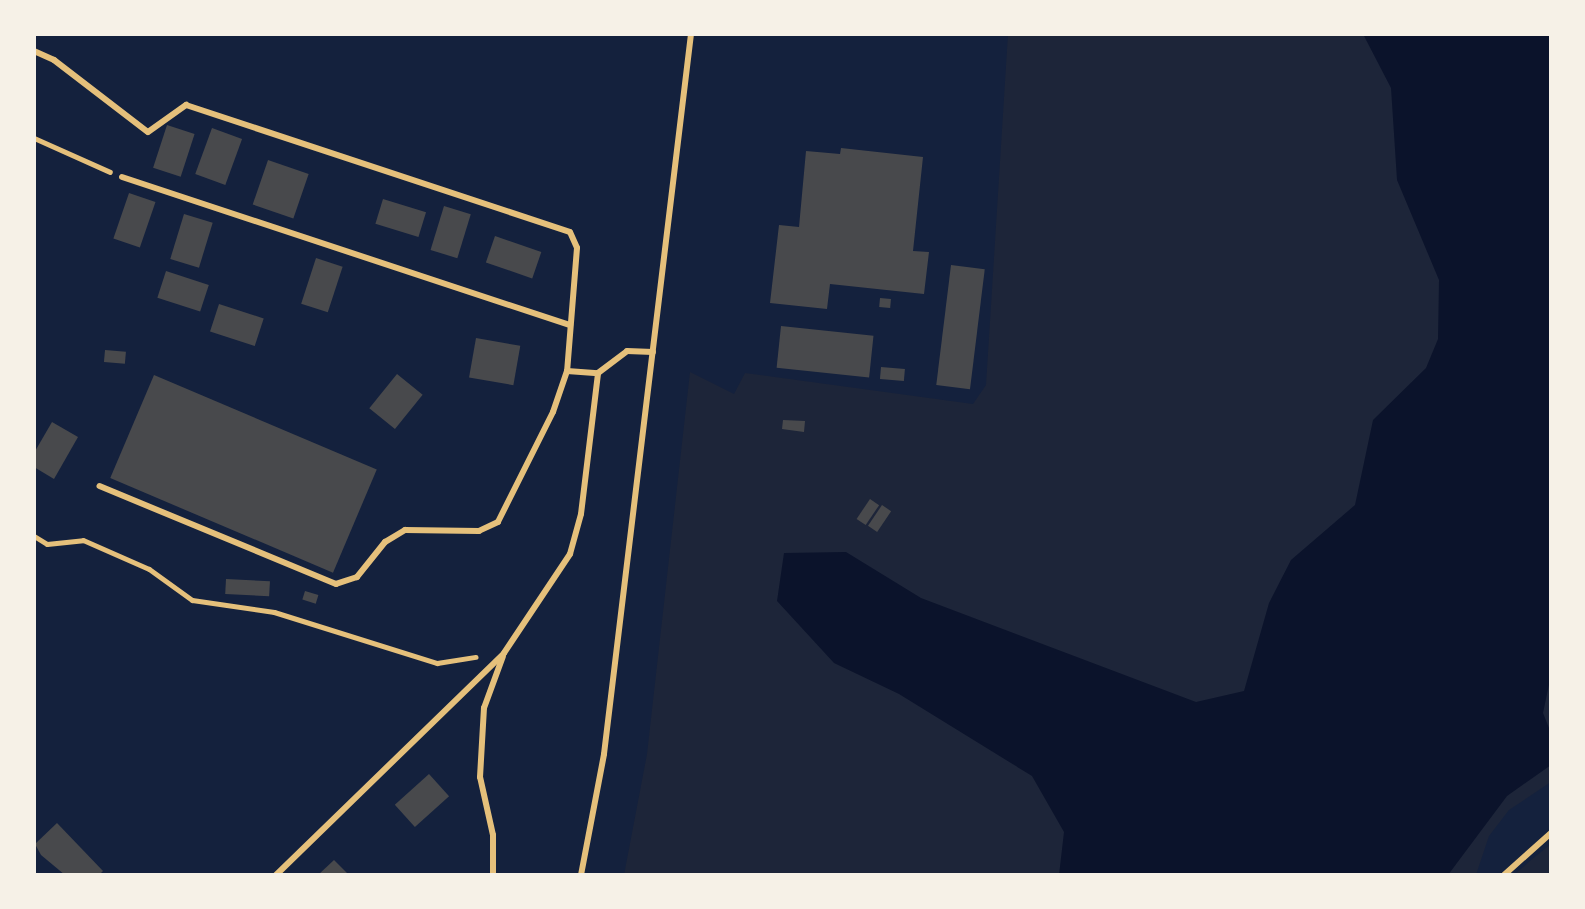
<!DOCTYPE html>
<style>
body{margin:0}
#map{position:relative;width:1585px;height:909px;overflow:hidden;background:#14213d;font-family:"Libre Baskerville",serif}
div>[style]{position:absolute}
.green>*{inset:0;background:#1d2539}
.water>*{inset:0;background:#0b132b}
.building>*{inset:0;background:#48494c;transform-origin:0 0}
.path>*{height:5px;margin:-2.5px;padding:0 2.5px;transform-origin:2.5px;border-radius:2.5px;background:#e5c07b}
.service>*{height:6px;margin:-3px;padding:0 3px;transform-origin:3px;border-radius:3px;background:#e5c07b}
span{translate:-50% -50%;white-space:nowrap;text-align:center;line-height:1.15;-webkit-text-stroke:6px #f6f1e7;paint-order:stroke}
.frame{position:absolute;inset:0;border:36px solid #f6f1e7;pointer-events:none}
</style>
<div id="map">
<div class="green">
<div style="clip-path:polygon(1008px 34px,1551px 34px,1551px 782px,1509px 810px,1489px 836px,1476px 875px,624px 875px,647px 754px,690px 372px,734px 394px,745px 373px,973px 404px,986px 385px)"></div>
<div style="clip-path:polygon(1551px 844px,1551px 875px,1514px 875px,1531px 860px)"></div>
</div>
<div class="water">
<div style="clip-path:polygon(1363px 34px,1551px 34px,1551px 675px,1543px 713px,1551px 733px,1551px 765px,1507px 796px,1448px 875px,1059px 875px,1064px 832px,1032px 776px,899px 694px,834px 663px,777px 601px,784px 553px,846px 552px,921px 598px,1196px 702px,1244px 691px,1269px 603px,1291px 560px,1355px 505px,1373px 420px,1426px 368px,1438px 339px,1439px 280px,1397px 180px,1391px 88px)"></div>
</div>
<div class="building">
<div style="left:167px;top:125px;width:29px;height:45px;rotate:18deg"></div>
<div style="left:212px;top:128px;width:32px;height:49px;rotate:20deg"></div>
<div style="clip-path:polygon(841px 148px,923px 157px,913px 251px,929px 252px,924px 294px,830px 284px,827px 309px,770px 303px,779px 225px,799px 227px,806px 151px,840px 154px)"></div>
<div style="left:268px;top:160px;width:43px;height:47px;rotate:19deg"></div>
<div style="left:129px;top:193px;width:28px;height:48px;rotate:19deg"></div>
<div style="left:383px;top:199px;width:45px;height:26px;rotate:17deg"></div>
<div style="left:444px;top:206px;width:28px;height:46px;rotate:17deg"></div>
<div style="left:184px;top:214px;width:30px;height:47px;rotate:17deg"></div>
<div style="left:495px;top:236px;width:49px;height:28px;rotate:19deg"></div>
<div style="left:316px;top:258px;width:28px;height:48px;rotate:18deg"></div>
<div style="left:951px;top:265px;width:34px;height:121px;rotate:7deg"></div>
<div style="left:166px;top:271px;width:45px;height:28px;rotate:18deg"></div>
<div style="left:880px;top:298px;width:11px;height:9px;rotate:5deg"></div>
<div style="left:219px;top:304px;width:47px;height:29px;rotate:18deg"></div>
<div style="left:781px;top:326px;width:93px;height:42px;rotate:6deg"></div>
<div style="left:476px;top:338px;width:45px;height:40px;rotate:10deg"></div>
<div style="left:105px;top:350px;width:21px;height:12px;rotate:5deg"></div>
<div style="left:881px;top:367px;width:24px;height:12px;rotate:5deg"></div>
<div style="left:397px;top:374px;width:33px;height:44px;rotate:39deg"></div>
<div style="left:154px;top:375px;width:242px;height:112px;rotate:23deg"></div>
<div style="clip-path:polygon(783px 420px,805px 421px,804px 432px,782px 429px)"></div>
<div style="clip-path:polygon(52px 422px,78px 437px,54px 479px,34px 467px,34px 453px)"></div>
<div style="left:870px;top:499px;width:11px;height:24px;rotate:34deg"></div>
<div style="left:882px;top:505px;width:11px;height:25px;rotate:34deg"></div>
<div style="left:226px;top:579px;width:44px;height:15px;rotate:3deg"></div>
<div style="left:305px;top:591px;width:14px;height:9px;rotate:17deg"></div>
<div style="left:429px;top:774px;width:30px;height:46px;rotate:48deg"></div>
<div style="clip-path:polygon(57px 823px,103px 871px,99px 875px,65px 875px,41px 855px,35px 844px)"></div>
<div style="clip-path:polygon(334px 860px,349px 875px,318px 875px)"></div>
</div>
<div class="path">
<div style="left:34px;top:138px;width:83px;rotate:24.1deg"></div>
<div style="left:34px;top:536px;width:15px;rotate:32deg"></div>
<div style="left:47px;top:544px;width:36px;rotate:-6deg"></div>
<div style="left:83px;top:540px;width:72px;rotate:23.7deg"></div>
<div style="left:149px;top:569px;width:53px;rotate:35.8deg"></div>
<div style="left:192px;top:600px;width:83px;rotate:8.3deg"></div>
<div style="left:274px;top:612px;width:171px;rotate:17.4deg"></div>
<div style="left:437px;top:663px;width:39px;rotate:-9deg"></div>
</div>
<div class="service">
<div style="left:34px;top:51px;width:22px;rotate:24deg"></div>
<div style="left:54px;top:60px;width:118px;rotate:37.5deg"></div>
<div style="left:148px;top:132px;width:47px;rotate:-35.4deg"></div>
<div style="left:186px;top:105px;width:404px;rotate:18.3deg"></div>
<div style="left:570px;top:232px;width:17px;rotate:66deg"></div>
<div style="left:577px;top:248px;width:123px;rotate:94.6deg"></div>
<div style="left:567px;top:371px;width:43px;rotate:108.9deg"></div>
<div style="left:553px;top:412px;width:123px;rotate:116.6deg"></div>
<div style="left:498px;top:522px;width:21px;rotate:155deg"></div>
<div style="left:479px;top:531px;width:74px;rotate:-179.2deg"></div>
<div style="left:405px;top:530px;width:23px;rotate:149deg"></div>
<div style="left:385px;top:542px;width:45px;rotate:128.7deg"></div>
<div style="left:357px;top:577px;width:22px;rotate:162deg"></div>
<div style="left:336px;top:584px;width:256px;rotate:-157.5deg"></div>
<div style="left:122px;top:177px;width:472px;rotate:18.3deg"></div>
<div style="left:567px;top:371px;width:31px;rotate:4deg"></div>
<div style="left:598px;top:373px;width:36px;rotate:-37deg"></div>
<div style="left:627px;top:351px;width:26px;rotate:2deg"></div>
<div style="left:276px;top:875px;width:318px;rotate:-44.2deg"></div>
<div style="left:504px;top:653px;width:119px;rotate:-56.3deg"></div>
<div style="left:570px;top:554px;width:41px;rotate:-74.6deg"></div>
<div style="left:581px;top:514px;width:142px;rotate:-83.1deg"></div>
<div style="left:493px;top:875px;width:40px;rotate:-90deg"></div>
<div style="left:493px;top:835px;width:59px;rotate:-102.6deg"></div>
<div style="left:480px;top:777px;width:69px;rotate:-86.7deg"></div>
<div style="left:484px;top:708px;width:55px;rotate:-69.9deg"></div>
<div style="left:581px;top:875px;width:123px;rotate:-79.2deg"></div>
<div style="left:604px;top:754px;width:725px;rotate:-83.11deg"></div>
<div style="left:1504px;top:875px;width:63px;rotate:-41.8deg"></div>
</div>
<div class="frame"></div>
</div>
